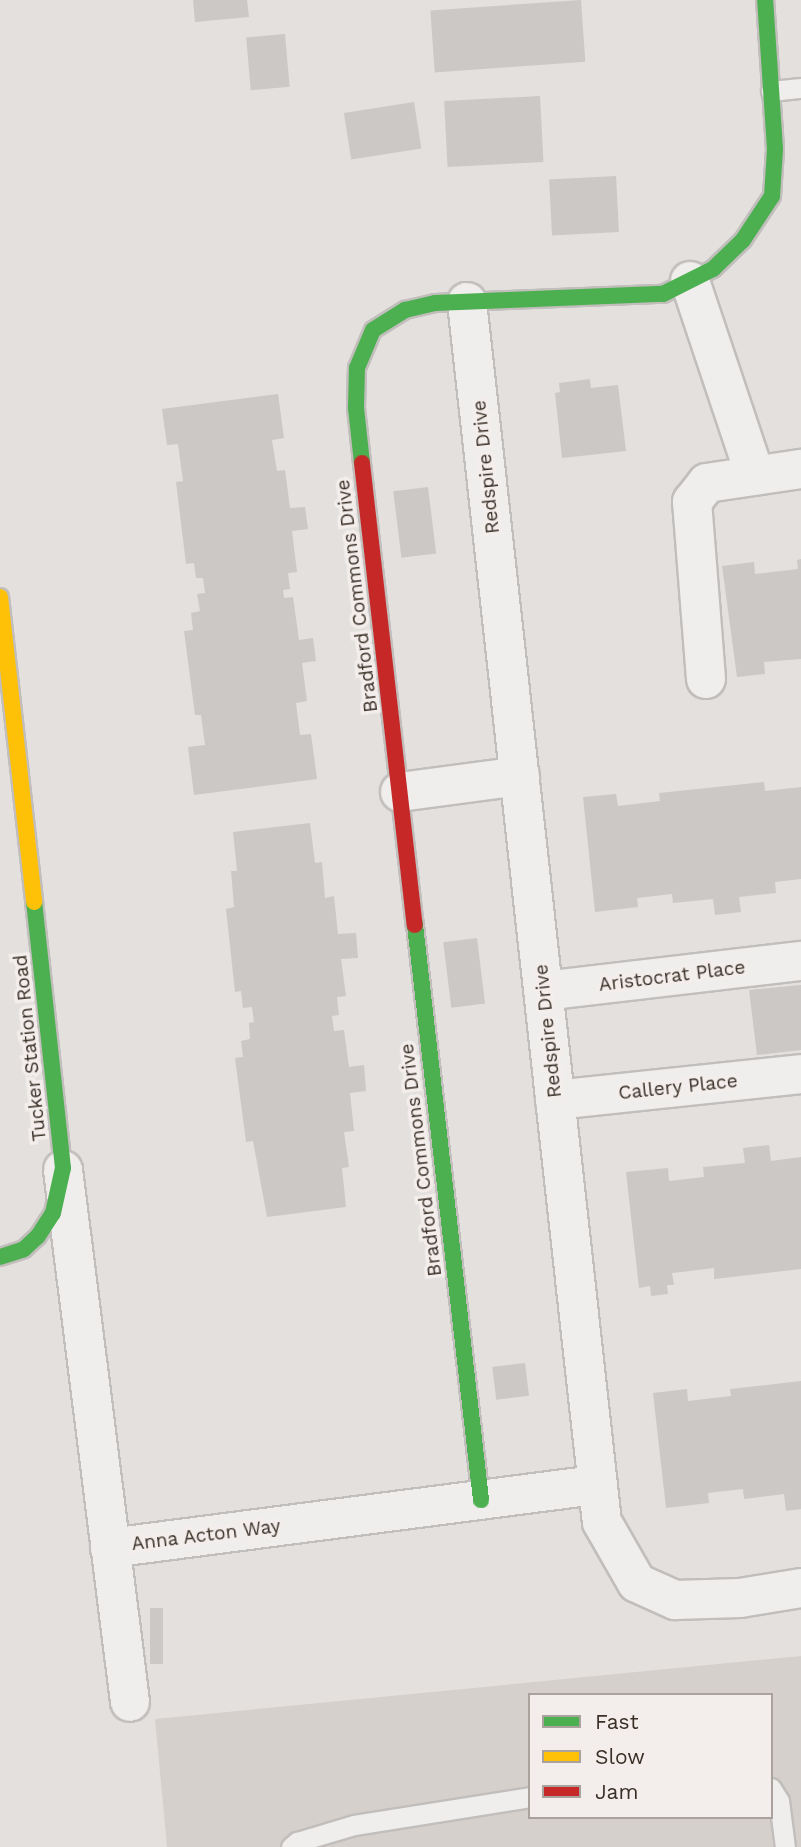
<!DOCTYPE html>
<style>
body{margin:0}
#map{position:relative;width:801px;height:1847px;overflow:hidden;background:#e3e0de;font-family:"Work Sans",sans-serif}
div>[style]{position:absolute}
.built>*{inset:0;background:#d6d0cc}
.building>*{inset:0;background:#cbc8c6;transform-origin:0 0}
.roads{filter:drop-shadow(2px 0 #c1bebc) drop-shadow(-2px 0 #c1bebc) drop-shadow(0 2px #c1bebc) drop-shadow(0 -2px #c1bebc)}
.lane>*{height:19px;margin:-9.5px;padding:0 9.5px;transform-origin:9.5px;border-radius:9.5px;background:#f0eeed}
.street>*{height:38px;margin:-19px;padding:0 19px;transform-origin:19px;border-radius:19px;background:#f0eeed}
.fast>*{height:16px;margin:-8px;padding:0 8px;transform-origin:8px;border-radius:8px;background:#4caf50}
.slow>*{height:16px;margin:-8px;padding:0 8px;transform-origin:8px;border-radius:8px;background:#ffc107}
.jam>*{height:16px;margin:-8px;padding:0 8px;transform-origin:8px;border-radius:8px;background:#c62828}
span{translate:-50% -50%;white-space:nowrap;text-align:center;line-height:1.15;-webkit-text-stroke:7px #f3eeeb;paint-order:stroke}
.street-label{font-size:19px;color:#3a2f27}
.legend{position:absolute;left:528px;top:1693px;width:245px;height:126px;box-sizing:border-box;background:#f3eeeb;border:2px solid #a9a29d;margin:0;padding:9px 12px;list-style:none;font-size:21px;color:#3a2f27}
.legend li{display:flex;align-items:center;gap:14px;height:35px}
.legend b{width:35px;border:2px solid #a9a29d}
</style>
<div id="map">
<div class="built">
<div style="clip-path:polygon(evenodd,801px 1656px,801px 1847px,167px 1847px,155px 1719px,801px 1656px,530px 1695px,771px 1695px,771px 1817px,530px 1817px,530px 1695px)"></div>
</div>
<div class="building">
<div style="clip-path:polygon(193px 0,247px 0,249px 17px,195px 22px)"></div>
<div style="left:581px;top:0;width:62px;height:151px;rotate:86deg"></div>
<div style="left:285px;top:34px;width:53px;height:39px;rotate:85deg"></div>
<div style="left:540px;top:96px;width:66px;height:96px;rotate:87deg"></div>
<div style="left:414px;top:102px;width:47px;height:71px;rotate:81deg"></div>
<div style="left:616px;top:176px;width:56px;height:67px;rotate:87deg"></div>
<div style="clip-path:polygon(590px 379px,591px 388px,618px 385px,626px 451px,562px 458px,555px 393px,560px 392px,559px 383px)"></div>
<div style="clip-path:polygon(278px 394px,284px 438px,272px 440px,277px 471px,285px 470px,290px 508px,305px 507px,308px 529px,292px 531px,297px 572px,288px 573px,290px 589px,283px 590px,284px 598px,293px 597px,299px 640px,313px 638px,316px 661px,302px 663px,307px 701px,296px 703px,300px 735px,311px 734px,317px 779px,194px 795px,188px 747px,205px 745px,201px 715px,195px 715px,184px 631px,193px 630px,191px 613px,200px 611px,197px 594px,205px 593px,203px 578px,196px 578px,194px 563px,186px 564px,176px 482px,183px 481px,178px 444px,167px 445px,162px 409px)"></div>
<div style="left:428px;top:487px;width:67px;height:35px;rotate:83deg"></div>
<div style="clip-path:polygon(801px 559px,801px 659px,764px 662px,765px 674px,737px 677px,722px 566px,754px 562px,755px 574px,798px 569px,797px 560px)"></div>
<div style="clip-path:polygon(764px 782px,765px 791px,801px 787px,801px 879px,775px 882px,776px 893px,739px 897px,741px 912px,715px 915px,713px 899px,673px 903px,672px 894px,637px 898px,638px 907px,595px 912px,583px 797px,616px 794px,618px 806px,660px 801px,659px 793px)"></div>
<div style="clip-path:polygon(310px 823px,315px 863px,322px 862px,325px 898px,334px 896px,338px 934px,356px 933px,358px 958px,341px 959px,346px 996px,337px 997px,339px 1015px,332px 1016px,334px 1031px,344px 1030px,349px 1067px,364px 1065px,366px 1091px,350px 1093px,354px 1131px,344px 1132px,349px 1167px,342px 1168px,346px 1207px,267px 1217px,253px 1141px,246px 1142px,235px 1058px,243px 1057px,241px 1041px,250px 1039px,249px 1023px,254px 1022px,252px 1007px,243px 1008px,241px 991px,235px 992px,226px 909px,234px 907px,231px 871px,237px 871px,233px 832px)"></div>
<div style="left:477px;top:938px;width:66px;height:34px;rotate:83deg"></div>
<div style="clip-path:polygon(801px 985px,801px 1050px,757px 1055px,749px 990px)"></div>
<div style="clip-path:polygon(769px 1145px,771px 1161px,801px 1157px,801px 1269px,714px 1279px,714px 1268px,682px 1272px,672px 1273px,674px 1285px,667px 1285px,668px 1294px,651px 1296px,650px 1286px,639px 1288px,626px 1172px,668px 1168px,669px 1181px,704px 1177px,703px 1167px,745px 1163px,743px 1148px)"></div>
<div style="left:525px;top:1363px;width:33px;height:33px;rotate:83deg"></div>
<div style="clip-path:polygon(801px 1381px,801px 1509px,786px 1511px,784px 1494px,744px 1499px,743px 1489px,708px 1493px,709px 1503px,666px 1508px,653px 1393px,687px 1389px,688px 1401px,731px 1396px,730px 1389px)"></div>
<div style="left:150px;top:1608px;width:13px;height:56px"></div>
</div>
<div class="roads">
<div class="lane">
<div style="left:771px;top:91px;width:30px;rotate:-6deg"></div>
<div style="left:771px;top:1788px;width:15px;rotate:58deg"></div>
<div style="left:779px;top:1801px;width:46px;rotate:82.6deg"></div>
<div style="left:291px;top:1847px;width:8px;rotate:-40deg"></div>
<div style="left:297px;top:1842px;width:59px;rotate:-16.6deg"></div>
<div style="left:354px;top:1825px;width:178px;rotate:-9deg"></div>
</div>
<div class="street">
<div style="left:690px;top:281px;width:205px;rotate:71.5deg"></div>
<div style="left:467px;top:302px;width:1227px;rotate:83.69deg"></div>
<div style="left:602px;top:1522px;width:70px;rotate:60.2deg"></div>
<div style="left:637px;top:1583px;width:42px;rotate:24.1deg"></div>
<div style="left:675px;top:1600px;width:65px;rotate:-1.8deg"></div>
<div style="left:740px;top:1598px;width:62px;rotate:-9.3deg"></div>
<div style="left:706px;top:679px;width:178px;rotate:-94.5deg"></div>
<div style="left:692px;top:502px;width:24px;rotate:-52deg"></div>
<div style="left:707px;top:483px;width:95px;rotate:-8.5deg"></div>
<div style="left:400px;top:792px;width:121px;rotate:-7.6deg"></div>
<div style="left:544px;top:991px;width:259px;rotate:-6.7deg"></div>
<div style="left:555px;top:1100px;width:247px;rotate:-6deg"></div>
<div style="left:63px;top:1170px;width:536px;rotate:82.82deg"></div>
<div style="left:110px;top:1548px;width:492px;rotate:-7.4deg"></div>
</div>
<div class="fast">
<div style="left:362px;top:463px;width:55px;rotate:-96.2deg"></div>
<div style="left:356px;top:408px;width:40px;rotate:-88.6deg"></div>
<div style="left:357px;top:368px;width:41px;rotate:-67.2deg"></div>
<div style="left:373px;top:330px;width:38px;rotate:-32deg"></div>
<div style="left:405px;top:310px;width:31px;rotate:-13deg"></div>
<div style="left:435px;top:303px;width:228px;rotate:-2.3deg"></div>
<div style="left:663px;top:294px;width:56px;rotate:-26.6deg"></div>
<div style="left:713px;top:269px;width:42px;rotate:-44deg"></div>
<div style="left:743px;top:240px;width:53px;rotate:-56.6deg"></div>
<div style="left:772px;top:196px;width:47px;rotate:-86.3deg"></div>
<div style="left:775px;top:149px;width:149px;rotate:-93.8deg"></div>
<div style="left:415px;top:925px;width:579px;rotate:83.45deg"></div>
<div style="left:0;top:1257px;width:25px;rotate:-18deg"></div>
<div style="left:24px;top:1249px;width:19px;rotate:-43deg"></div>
<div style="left:38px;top:1236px;width:27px;rotate:-57deg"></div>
<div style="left:53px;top:1213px;width:46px;rotate:-77.5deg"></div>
<div style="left:63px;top:1168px;width:268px;rotate:-96.2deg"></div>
</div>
<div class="slow">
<div style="left:0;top:597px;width:307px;rotate:83.6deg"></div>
</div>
<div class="jam">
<div style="left:362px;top:463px;width:465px;rotate:83.5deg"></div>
</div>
</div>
<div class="street-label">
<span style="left:486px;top:467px;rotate:-96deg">Redspire Drive</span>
<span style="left:357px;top:596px;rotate:-97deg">Bradford Commons Drive</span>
<span style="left:672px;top:976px;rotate:-7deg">Aristocrat Place</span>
<span style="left:548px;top:1031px;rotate:-96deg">Redspire Drive</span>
<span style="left:30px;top:1048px;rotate:-96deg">Tucker Station Road</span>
<span style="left:678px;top:1087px;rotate:-6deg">Callery Place</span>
<span style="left:421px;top:1160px;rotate:-97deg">Bradford Commons Drive</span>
<span style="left:206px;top:1535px;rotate:-7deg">Anna Acton Way</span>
</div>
<ul class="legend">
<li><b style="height:9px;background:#4caf50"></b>Fast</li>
<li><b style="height:9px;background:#ffc107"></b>Slow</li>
<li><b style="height:9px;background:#c62828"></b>Jam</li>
</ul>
</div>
